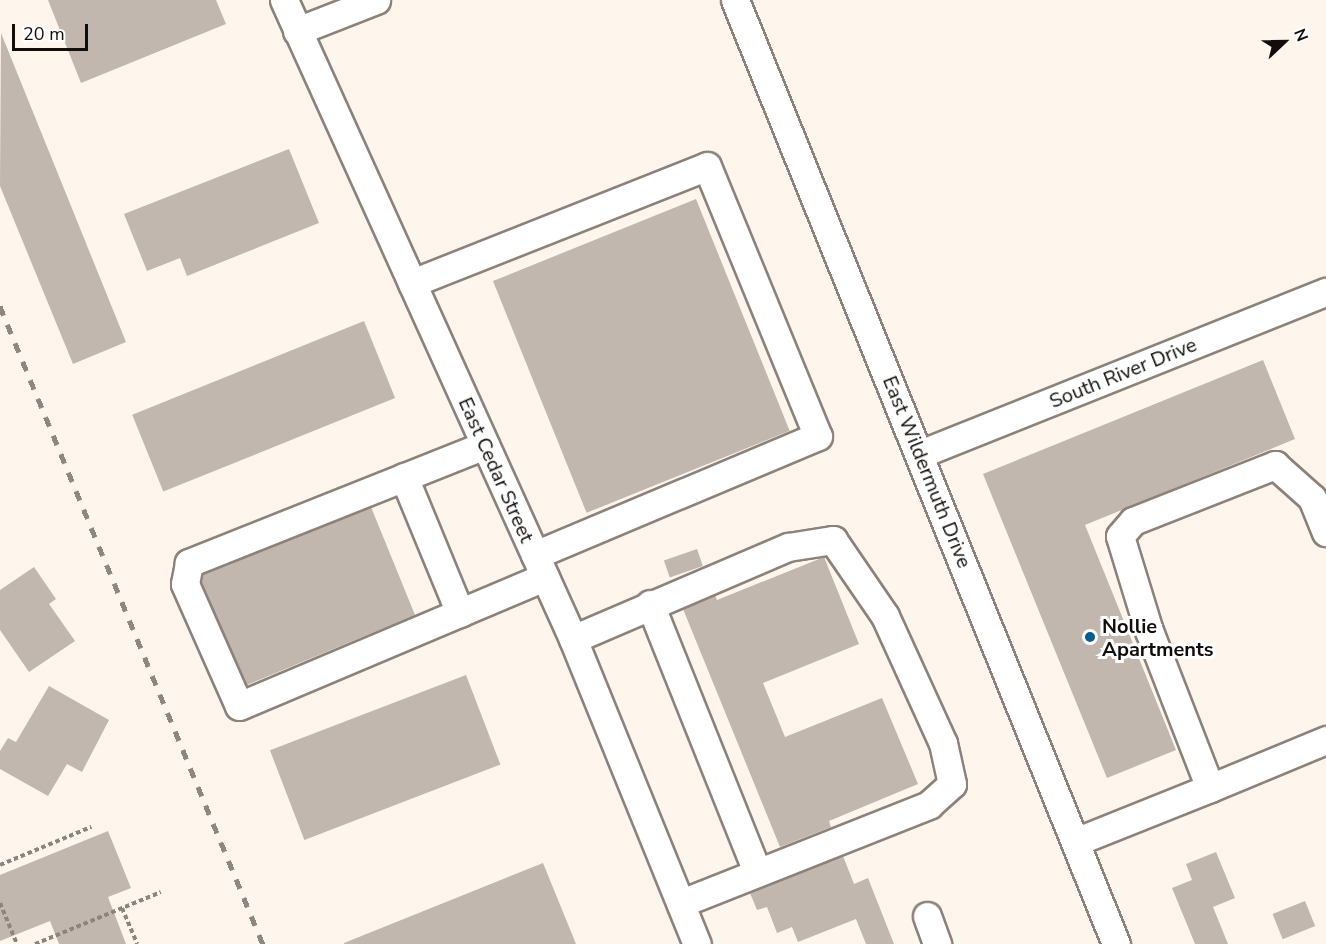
<!DOCTYPE html>
<style>
body{margin:0}
#map{position:relative;width:1326px;height:944px;overflow:hidden;background:#fef5ed;font-family:"Nunito Sans",sans-serif}
div>[style]{position:absolute}
.building>*{inset:0;background:#c2b7ae;transform-origin:0 0}
.path>*{height:4px;margin-top:-2px;transform-origin:0;background:repeating-linear-gradient(90deg,#8b857f 0 4.5px,transparent 0 7.5px)}
.roads{filter:drop-shadow(2px 0 #8c8279) drop-shadow(-2px 0 #8c8279) drop-shadow(0 2px #8c8279) drop-shadow(0 -2px #8c8279)}
.minor>*{height:27px;margin:-13.5px;padding:0 13.5px;transform-origin:13.5px;border-radius:13.5px;background:#fff}
.rail>*{height:4.5px;margin-top:-2.25px;transform-origin:0;background:repeating-linear-gradient(90deg,#8d8781 0 10px,transparent 0 20px)}
.dots>*{width:16px;height:16px;translate:-50% -50%;box-sizing:border-box;border:3px solid #fff;border-radius:50%}
span{translate:-50% -50%;white-space:nowrap;text-align:center;line-height:1.15;-webkit-text-stroke:6px #fff;paint-order:stroke}
.street-label{font-size:20px;color:#110d0a}
.poi-label{font-size:20px;color:#110d0a;font-weight:700}
.left{translate:0 -50%;text-align:left}
.north{position:absolute;left:1254px;top:12px;width:60px;height:60px;-webkit-text-stroke:4px #fff;paint-order:stroke;rotate:68deg;font-size:16px;font-weight:700;line-height:24px;text-align:center;color:#110d0a}
.north::after{content:'';display:block;margin:auto;width:21px;height:27px;background:#110d0a;clip-path:polygon(50% 0,100% 100%,50% 72%,0 100%)}
.scale{position:absolute;left:12px;top:24px;width:76px;height:27px;box-sizing:border-box;border:3px solid #110d0a;border-top:0;padding-left:8px;font-size:18px;line-height:21px;white-space:nowrap;color:#110d0a;-webkit-text-stroke:4px #fff;paint-order:stroke}
</style>
<div id="map">
<div class="building">
<div style="clip-path:polygon(48px 0,216px 0,226px 24px,81px 83px)"></div>
<div style="clip-path:polygon(1px 33px,126px 342px,73px 364px,0 186px)"></div>
<div style="clip-path:polygon(289px 149px,319px 223px,187px 276px,180px 258px,147px 271px,124px 214px)"></div>
<div style="left:696px;top:199px;width:250px;height:219px;rotate:68deg"></div>
<div style="left:364px;top:321px;width:83px;height:250px;rotate:68deg"></div>
<div style="clip-path:polygon(1263px 360px,1295px 439px,1085px 525px,1176px 750px,1107px 778px,983px 474px)"></div>
<div style="clip-path:polygon(371px 507px,415px 615px,247px 685px,201px 582px,203px 574px)"></div>
<div style="left:697px;top:549px;width:18px;height:35px;rotate:71deg"></div>
<div style="clip-path:polygon(824px 557px,859px 644px,763px 683px,785px 737px,882px 698px,918px 784px,829px 821px,831px 827px,780px 847px,683px 609px,715px 595px,717px 600px)"></div>
<div style="clip-path:polygon(34px 567px,56px 599px,49px 604px,75px 641px,29px 672px,0 630px,0 590px)"></div>
<div style="left:466px;top:675px;width:96px;height:210px;rotate:69deg"></div>
<div style="clip-path:polygon(49px 686px,109px 720px,82px 772px,67px 764px,48px 796px,0 769px,0 751px,8px 738px,16px 742px)"></div>
<div style="clip-path:polygon(108px 831px,131px 888px,108px 897px,126px 944px,59px 944px,50px 921px,0 941px,0 875px)"></div>
<div style="clip-path:polygon(1216px 852px,1235px 898px,1213px 907px,1228px 944px,1195px 944px,1172px 888px,1192px 880px,1186px 864px)"></div>
<div style="clip-path:polygon(843px 856px,854px 884px,868px 878px,894px 944px,866px 944px,856px 919px,798px 942px,792px 927px,777px 933px,767px 907px,757px 910px,750px 893px)"></div>
<div style="clip-path:polygon(543px 863px,576px 944px,344px 944px,344px 943px)"></div>
<div style="left:1305px;top:901px;width:27px;height:35px;rotate:68deg"></div>
</div>
<div class="path">
<div style="left:0;top:865px;width:99px;rotate:-22.7deg"></div>
<div style="left:0;top:903px;width:44px;rotate:67.5deg"></div>
<div style="left:122px;top:908px;width:39px;rotate:67deg"></div>
<div style="left:35px;top:944px;width:136px;rotate:-22.4deg"></div>
</div>
<div class="roads">
<div class="minor">
<div style="left:284px;top:0;width:701px;rotate:65.66deg"></div>
<div style="left:573px;top:639px;width:329px;rotate:67.9deg"></div>
<div style="left:735px;top:0;width:1018px;rotate:68.02deg"></div>
<div style="left:297px;top:31px;width:85px;rotate:-21.4deg"></div>
<div style="left:412px;top:283px;width:317px;rotate:-21.6deg"></div>
<div style="left:707px;top:166px;width:292px;rotate:67.7deg"></div>
<div style="left:818px;top:436px;width:307px;rotate:157.2deg"></div>
<div style="left:485px;top:445px;width:319px;rotate:158.3deg"></div>
<div style="left:189px;top:563px;width:21px;rotate:101deg"></div>
<div style="left:185px;top:584px;width:133px;rotate:66.1deg"></div>
<div style="left:239px;top:706px;width:332px;rotate:-22.9deg"></div>
<div style="left:920px;top:454px;width:437px;rotate:-21.8deg"></div>
<div style="left:404px;top:477px;width:147px;rotate:67.6deg"></div>
<div style="left:650px;top:604px;width:289px;rotate:68.2deg"></div>
<div style="left:573px;top:639px;width:234px;rotate:-23.2deg"></div>
<div style="left:788px;top:547px;width:46px;rotate:-8.8deg"></div>
<div style="left:833px;top:540px;width:92px;rotate:55.6deg"></div>
<div style="left:885px;top:616px;width:140px;rotate:65.5deg"></div>
<div style="left:943px;top:743px;width:42px;rotate:77.6deg"></div>
<div style="left:952px;top:784px;width:31px;rotate:138deg"></div>
<div style="left:929px;top:805px;width:267px;rotate:158.4deg"></div>
<div style="left:1210px;top:788px;width:126px;rotate:-22.5deg"></div>
<div style="left:1075px;top:842px;width:145px;rotate:-21.8deg"></div>
<div style="left:1210px;top:788px;width:168px;rotate:-111.2deg"></div>
<div style="left:1149px;top:631px;width:99px;rotate:-107deg"></div>
<div style="left:1120px;top:536px;width:20px;rotate:-49deg"></div>
<div style="left:1133px;top:521px;width:153px;rotate:-21.5deg"></div>
<div style="left:1275px;top:465px;width:50px;rotate:41.7deg"></div>
<div style="left:1312px;top:498px;width:37px;rotate:68deg"></div>
<div style="left:927px;top:916px;width:30px;rotate:70deg"></div>
</div>
</div>
<div class="rail">
<div style="left:0;top:306px;width:690px;rotate:67.6deg"></div>
</div>
<div class="dots">
<div style="left:1090px;top:637px;background:#085d8f"></div>
</div>
<div class="street-label">
<span style="left:1123px;top:373px;rotate:-22deg">South River Drive</span>
<span style="left:496px;top:470px;rotate:66deg">East Cedar Street</span>
<span style="left:927px;top:472px;rotate:68deg">East Wildermuth Drive</span>
</div>
<div class="poi-label">
<span class="left" style="left:1102px;top:638px">Nollie<br>Apartments</span>
</div>
<div class="north">N</div>
<div class="scale">20 m</div>
</div>
